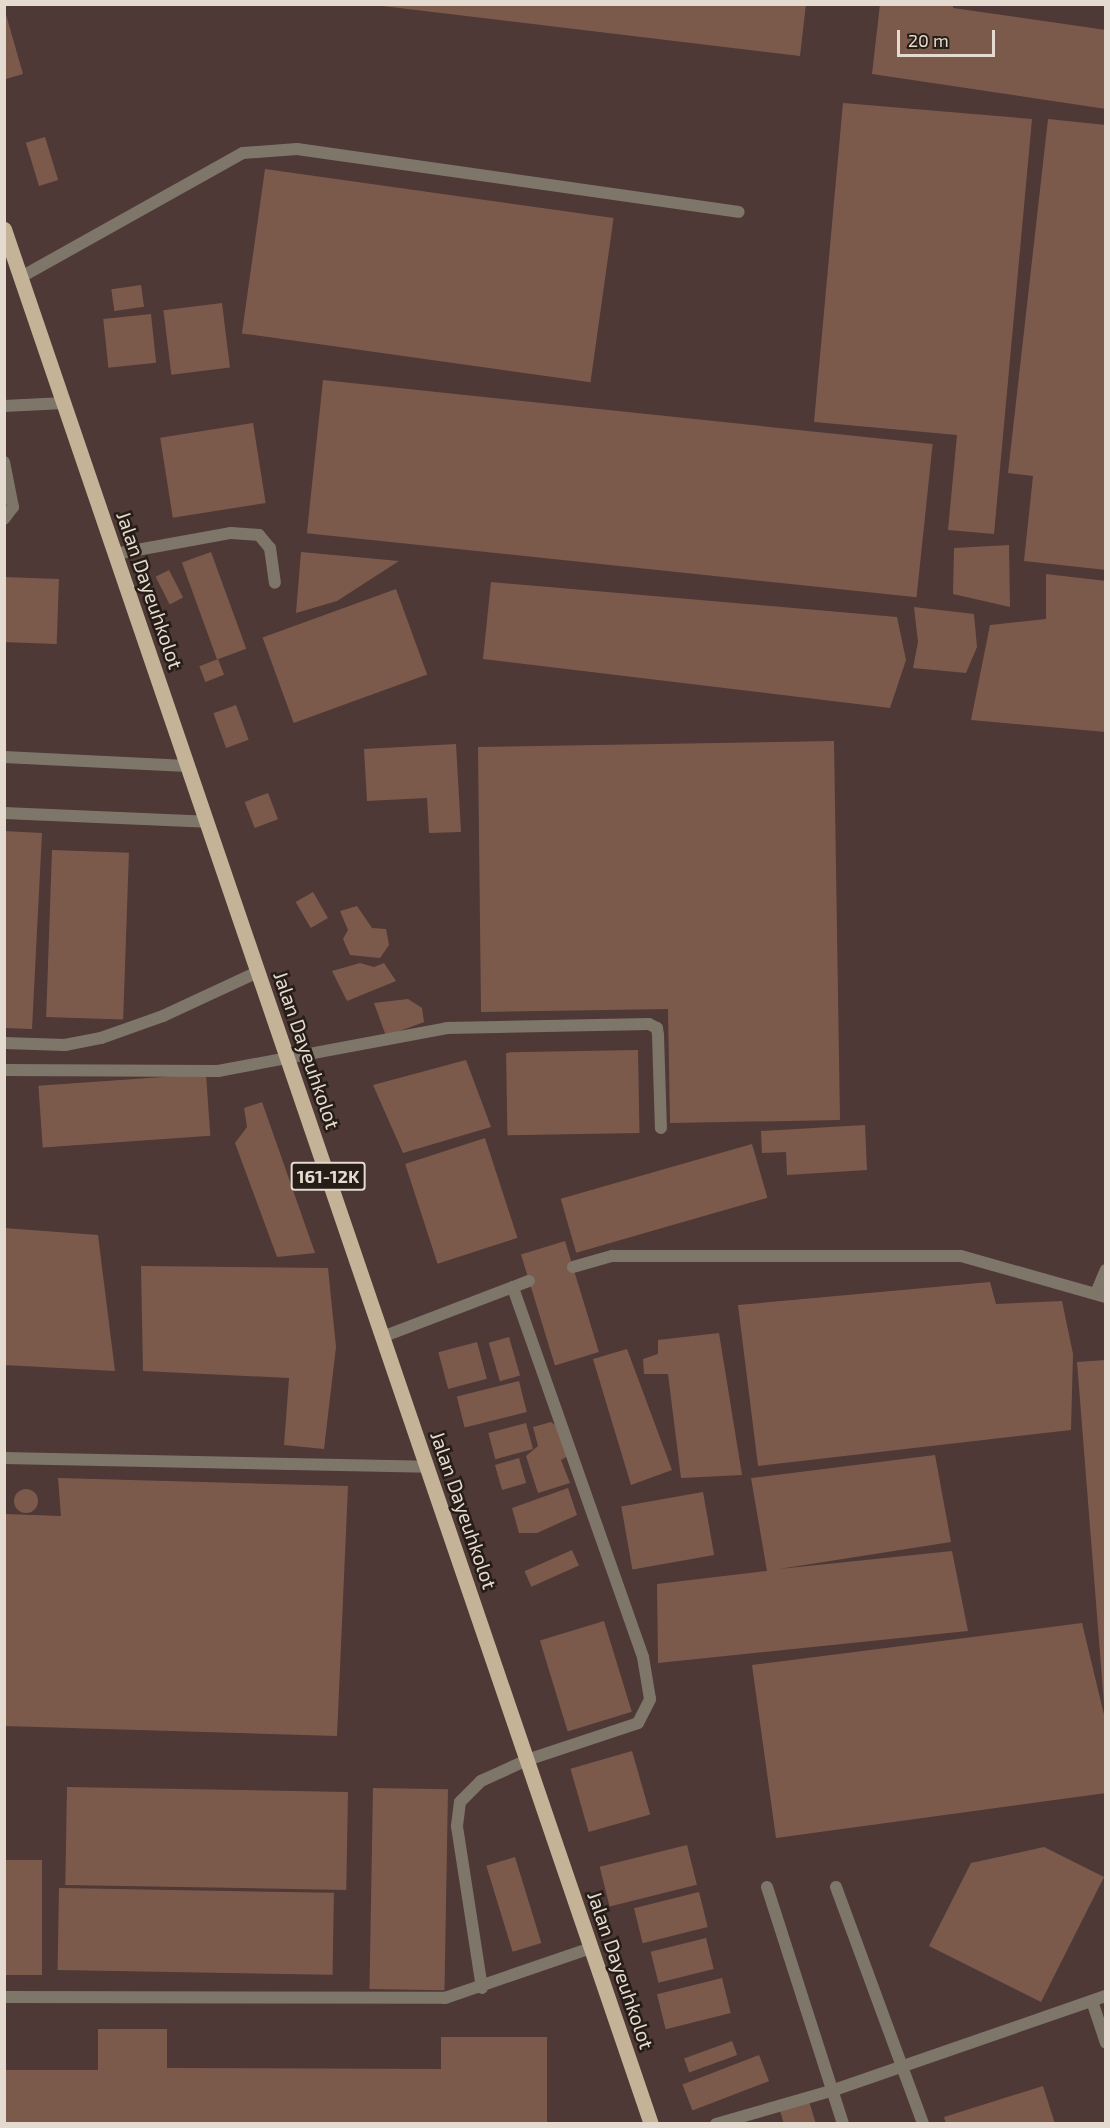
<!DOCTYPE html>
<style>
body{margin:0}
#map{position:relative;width:1110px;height:2128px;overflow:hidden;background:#443424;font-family:"Exo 2",sans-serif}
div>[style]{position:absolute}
.industrial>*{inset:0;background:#4e3936;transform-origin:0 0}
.building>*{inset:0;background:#7c5a4b;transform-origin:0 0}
.round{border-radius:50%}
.lane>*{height:12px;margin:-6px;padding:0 6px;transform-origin:6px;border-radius:6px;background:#7e7668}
.primary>*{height:15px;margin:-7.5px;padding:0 7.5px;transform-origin:7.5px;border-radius:7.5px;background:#c4b397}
span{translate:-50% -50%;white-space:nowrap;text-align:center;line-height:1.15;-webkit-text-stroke:5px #251d16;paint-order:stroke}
.shield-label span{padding:2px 4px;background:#251d16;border:2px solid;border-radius:4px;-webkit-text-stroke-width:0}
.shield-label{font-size:18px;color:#e5dad0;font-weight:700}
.street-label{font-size:20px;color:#e5dad0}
.frame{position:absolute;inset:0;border:6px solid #e5dad0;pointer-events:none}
.scale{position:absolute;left:897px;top:30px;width:98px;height:27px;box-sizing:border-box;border:3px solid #e5dad0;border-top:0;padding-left:8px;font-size:18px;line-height:21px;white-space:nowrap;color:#e5dad0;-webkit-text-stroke:4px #251d16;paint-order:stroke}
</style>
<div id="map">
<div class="industrial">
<div style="left:5px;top:5px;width:1100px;height:2118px"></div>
</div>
<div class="building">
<div style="clip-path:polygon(366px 4px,806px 4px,800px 56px)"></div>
<div style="clip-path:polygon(880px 4px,953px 4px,953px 8px,1106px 30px,1106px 109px,872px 74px)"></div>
<div style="clip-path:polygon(5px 11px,23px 74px,6px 79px,4px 76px)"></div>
<div style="clip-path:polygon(843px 103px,1032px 119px,994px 534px,948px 530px,957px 435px,814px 422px)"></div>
<div style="clip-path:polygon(1048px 119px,1106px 125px,1106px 570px,1024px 561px,1033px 476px,1008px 473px)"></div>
<div style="left:45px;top:137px;width:45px;height:20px;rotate:73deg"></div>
<div style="left:265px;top:169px;width:352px;height:166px;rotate:8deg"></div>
<div style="left:141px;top:285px;width:22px;height:30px;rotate:82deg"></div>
<div style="left:222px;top:303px;width:65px;height:59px;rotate:83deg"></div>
<div style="left:151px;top:314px;width:49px;height:48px;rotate:84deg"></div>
<div style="left:323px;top:380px;width:613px;height:154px;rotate:6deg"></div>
<div style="left:253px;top:423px;width:81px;height:94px;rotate:81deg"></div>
<div style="clip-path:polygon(1009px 545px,1010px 607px,953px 594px,954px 548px)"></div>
<div style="left:211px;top:552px;width:103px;height:31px;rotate:70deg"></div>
<div style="clip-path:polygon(301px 552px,399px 561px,337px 601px,296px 613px)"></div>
<div style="left:169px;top:570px;width:31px;height:15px;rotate:63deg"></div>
<div style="clip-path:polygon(1046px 574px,1106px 581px,1106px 732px,971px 720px,990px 625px,1046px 619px)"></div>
<div style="left:4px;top:577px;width:55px;height:65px;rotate:2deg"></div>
<div style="clip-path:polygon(491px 582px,897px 617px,906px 660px,890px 708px,483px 659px)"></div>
<div style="left:396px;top:589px;width:91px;height:142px;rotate:70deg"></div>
<div style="clip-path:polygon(914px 607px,974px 614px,977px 647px,966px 673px,913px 668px,918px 642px)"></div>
<div style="left:218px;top:659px;width:17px;height:20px;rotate:69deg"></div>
<div style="left:236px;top:705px;width:37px;height:24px;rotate:70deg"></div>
<div style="clip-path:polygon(834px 741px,840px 1120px,670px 1123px,668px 1009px,481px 1012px,478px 747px)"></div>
<div style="clip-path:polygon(456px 744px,461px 832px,429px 833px,427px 798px,367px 801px,364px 749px)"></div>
<div style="left:268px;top:793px;width:28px;height:25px;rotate:69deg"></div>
<div style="clip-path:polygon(4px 831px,42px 833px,32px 1029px,4px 1028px)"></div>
<div style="left:52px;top:850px;width:77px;height:167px;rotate:2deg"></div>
<div style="left:313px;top:892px;width:30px;height:20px;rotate:60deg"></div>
<div style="clip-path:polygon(357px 906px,372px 928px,386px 929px,389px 945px,380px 958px,350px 955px,343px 939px,348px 930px,340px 911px)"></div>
<div style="clip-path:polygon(360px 963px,374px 967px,384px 963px,396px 981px,347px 1001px,332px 971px)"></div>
<div style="clip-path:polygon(408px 999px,422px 1008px,424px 1022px,386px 1036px,374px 1003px)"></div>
<div style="left:638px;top:1050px;width:83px;height:132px;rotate:89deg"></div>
<div style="clip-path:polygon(466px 1060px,491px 1127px,403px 1153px,373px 1085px)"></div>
<div style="left:206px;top:1074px;width:62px;height:168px;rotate:86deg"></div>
<div style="clip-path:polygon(262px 1102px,315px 1253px,277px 1257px,235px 1143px,247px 1127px,244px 1108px)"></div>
<div style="clip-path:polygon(865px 1125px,867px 1170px,787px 1175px,786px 1152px,762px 1153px,761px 1131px)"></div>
<div style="left:485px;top:1138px;width:105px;height:84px;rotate:72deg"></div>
<div style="left:752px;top:1144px;width:56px;height:199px;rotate:74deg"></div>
<div style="clip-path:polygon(4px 1228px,98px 1235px,115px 1371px,4px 1365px)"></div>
<div style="left:565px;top:1241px;width:116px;height:46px;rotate:73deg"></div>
<div style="clip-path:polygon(141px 1266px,328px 1268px,336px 1347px,324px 1449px,284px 1445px,289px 1378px,143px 1371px)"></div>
<div style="clip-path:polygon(990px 1282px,996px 1304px,1062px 1301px,1073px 1354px,1071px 1430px,758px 1466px,738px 1305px)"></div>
<div style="clip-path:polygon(719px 1333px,742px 1475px,681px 1478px,668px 1374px,644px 1374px,643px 1359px,658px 1354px,658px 1340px)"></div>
<div style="left:509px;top:1337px;width:40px;height:21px;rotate:74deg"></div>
<div style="left:477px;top:1342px;width:38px;height:40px;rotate:75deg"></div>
<div style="clip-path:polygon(627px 1349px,672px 1470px,631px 1485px,593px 1359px)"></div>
<div style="clip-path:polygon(1106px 1360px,1106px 1704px,1104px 1704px,1077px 1362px)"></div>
<div style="left:519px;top:1381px;width:32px;height:64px;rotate:76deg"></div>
<div style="clip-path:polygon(551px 1422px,562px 1430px,568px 1456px,561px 1460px,570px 1483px,538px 1493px,526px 1456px,538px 1446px,533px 1427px)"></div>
<div style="left:526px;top:1423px;width:27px;height:39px;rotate:75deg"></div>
<div style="clip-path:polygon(935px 1455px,951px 1542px,779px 1569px,952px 1551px,968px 1631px,658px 1663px,657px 1584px,767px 1571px,751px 1478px)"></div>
<div style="left:519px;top:1458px;width:26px;height:25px;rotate:74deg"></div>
<div style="clip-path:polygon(58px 1478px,348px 1486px,337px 1736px,4px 1726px,4px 1514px,61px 1516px)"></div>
<div style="clip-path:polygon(568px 1488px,577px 1515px,537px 1533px,519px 1533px,512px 1508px)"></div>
<div class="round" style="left:14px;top:1489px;width:24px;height:24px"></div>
<div style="left:703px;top:1492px;width:64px;height:83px;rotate:80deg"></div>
<div style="left:572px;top:1550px;width:17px;height:52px;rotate:66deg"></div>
<div style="left:604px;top:1621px;width:95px;height:67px;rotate:73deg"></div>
<div style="clip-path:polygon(1082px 1623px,1106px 1723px,1106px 1793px,776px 1838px,752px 1665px)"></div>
<div style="left:632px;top:1751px;width:66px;height:64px;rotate:74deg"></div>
<div style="left:67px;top:1787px;width:281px;height:98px;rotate:1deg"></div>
<div style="left:373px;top:1788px;width:75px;height:201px;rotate:1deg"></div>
<div style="left:687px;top:1845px;width:41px;height:90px;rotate:76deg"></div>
<div style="clip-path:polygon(1044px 1847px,1104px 1877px,1041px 2002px,929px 1946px,971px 1863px)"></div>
<div style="left:515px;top:1857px;width:90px;height:30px;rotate:73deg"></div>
<div style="left:4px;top:1860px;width:38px;height:115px"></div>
<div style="left:59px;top:1888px;width:275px;height:82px;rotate:1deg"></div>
<div style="left:699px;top:1892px;width:36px;height:67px;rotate:76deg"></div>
<div style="left:706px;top:1938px;width:32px;height:57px;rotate:76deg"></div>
<div style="left:722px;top:1978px;width:36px;height:67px;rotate:76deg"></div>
<div style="clip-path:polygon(98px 2029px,167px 2029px,167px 2068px,441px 2069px,441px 2037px,547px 2037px,547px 2124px,4px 2124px,4px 2070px,98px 2070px)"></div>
<div style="left:732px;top:2041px;width:15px;height:51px;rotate:70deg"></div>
<div style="left:759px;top:2055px;width:28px;height:82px;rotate:69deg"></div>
<div style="clip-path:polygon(1043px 2086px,1055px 2124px,946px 2124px,944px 2117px)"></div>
<div style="clip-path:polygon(809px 2101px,816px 2124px,784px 2124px,780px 2111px)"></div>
</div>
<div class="lane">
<div style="left:21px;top:277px;width:254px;rotate:-29.2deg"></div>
<div style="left:243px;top:153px;width:54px;rotate:-4.2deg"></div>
<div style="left:297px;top:149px;width:446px;rotate:8.1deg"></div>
<div style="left:4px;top:406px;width:60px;rotate:-2.9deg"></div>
<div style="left:4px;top:462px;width:46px;rotate:78.7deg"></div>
<div style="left:13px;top:507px;width:15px;rotate:127deg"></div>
<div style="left:115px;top:554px;width:118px;rotate:-10.3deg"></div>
<div style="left:231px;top:533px;width:28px;rotate:4deg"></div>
<div style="left:259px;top:535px;width:17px;rotate:50deg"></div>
<div style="left:270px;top:548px;width:35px;rotate:82deg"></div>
<div style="left:4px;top:757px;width:183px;rotate:2.8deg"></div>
<div style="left:4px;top:813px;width:203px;rotate:2.5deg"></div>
<div style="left:4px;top:1043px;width:61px;rotate:1.9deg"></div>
<div style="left:65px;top:1045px;width:37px;rotate:-11deg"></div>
<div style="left:101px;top:1038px;width:66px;rotate:-19.5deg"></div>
<div style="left:163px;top:1016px;width:105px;rotate:-24.9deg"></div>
<div style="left:4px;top:1070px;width:214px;rotate:0.3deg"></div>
<div style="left:218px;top:1071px;width:233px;rotate:-10.6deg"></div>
<div style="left:447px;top:1028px;width:202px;rotate:-1.1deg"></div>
<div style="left:649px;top:1024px;width:9px;rotate:27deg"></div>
<div style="left:657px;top:1028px;width:7px;rotate:82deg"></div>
<div style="left:658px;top:1035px;width:93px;rotate:88.2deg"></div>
<div style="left:573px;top:1267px;width:41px;rotate:-15.8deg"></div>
<div style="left:612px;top:1256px;width:349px"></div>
<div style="left:961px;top:1256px;width:151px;rotate:15.8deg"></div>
<div style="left:1096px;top:1293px;width:25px;rotate:-67deg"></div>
<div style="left:382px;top:1337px;width:140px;rotate:-20.9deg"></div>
<div style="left:4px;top:1458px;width:423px;rotate:1.2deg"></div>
<div style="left:767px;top:1887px;width:249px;rotate:72.2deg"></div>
<div style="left:836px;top:1887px;width:252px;rotate:69.8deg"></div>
<div style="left:482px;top:1988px;width:164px;rotate:-98.8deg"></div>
<div style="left:457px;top:1826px;width:24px;rotate:-83deg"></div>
<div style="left:460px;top:1802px;width:30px;rotate:-45deg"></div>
<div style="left:481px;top:1781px;width:51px;rotate:-24.5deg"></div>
<div style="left:527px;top:1760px;width:117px;rotate:-18.4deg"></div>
<div style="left:638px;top:1723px;width:27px;rotate:-63deg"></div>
<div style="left:650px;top:1699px;width:43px;rotate:-99.5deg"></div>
<div style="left:643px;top:1657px;width:392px;rotate:-109.4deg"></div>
<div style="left:513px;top:1287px;width:17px;rotate:-21deg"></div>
<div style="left:4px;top:1997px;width:441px;rotate:0.1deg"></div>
<div style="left:445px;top:1998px;width:154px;rotate:-18.9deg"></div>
<div style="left:1092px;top:2001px;width:44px;rotate:71.6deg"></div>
<div style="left:716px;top:2124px;width:123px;rotate:-16.1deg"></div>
<div style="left:834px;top:2090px;width:288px;rotate:-19.1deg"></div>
</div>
<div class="primary">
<div style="left:4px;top:229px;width:2002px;rotate:71.15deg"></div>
</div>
<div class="shield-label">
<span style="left:328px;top:1176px">161-12K</span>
</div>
<div class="street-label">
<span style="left:150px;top:590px;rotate:71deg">Jalan Dayeuhkolot</span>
<span style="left:307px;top:1050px;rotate:71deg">Jalan Dayeuhkolot</span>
<span style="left:464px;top:1510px;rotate:71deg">Jalan Dayeuhkolot</span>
<span style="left:621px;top:1970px;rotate:71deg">Jalan Dayeuhkolot</span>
</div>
<div class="frame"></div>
<div class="scale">20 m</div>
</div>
